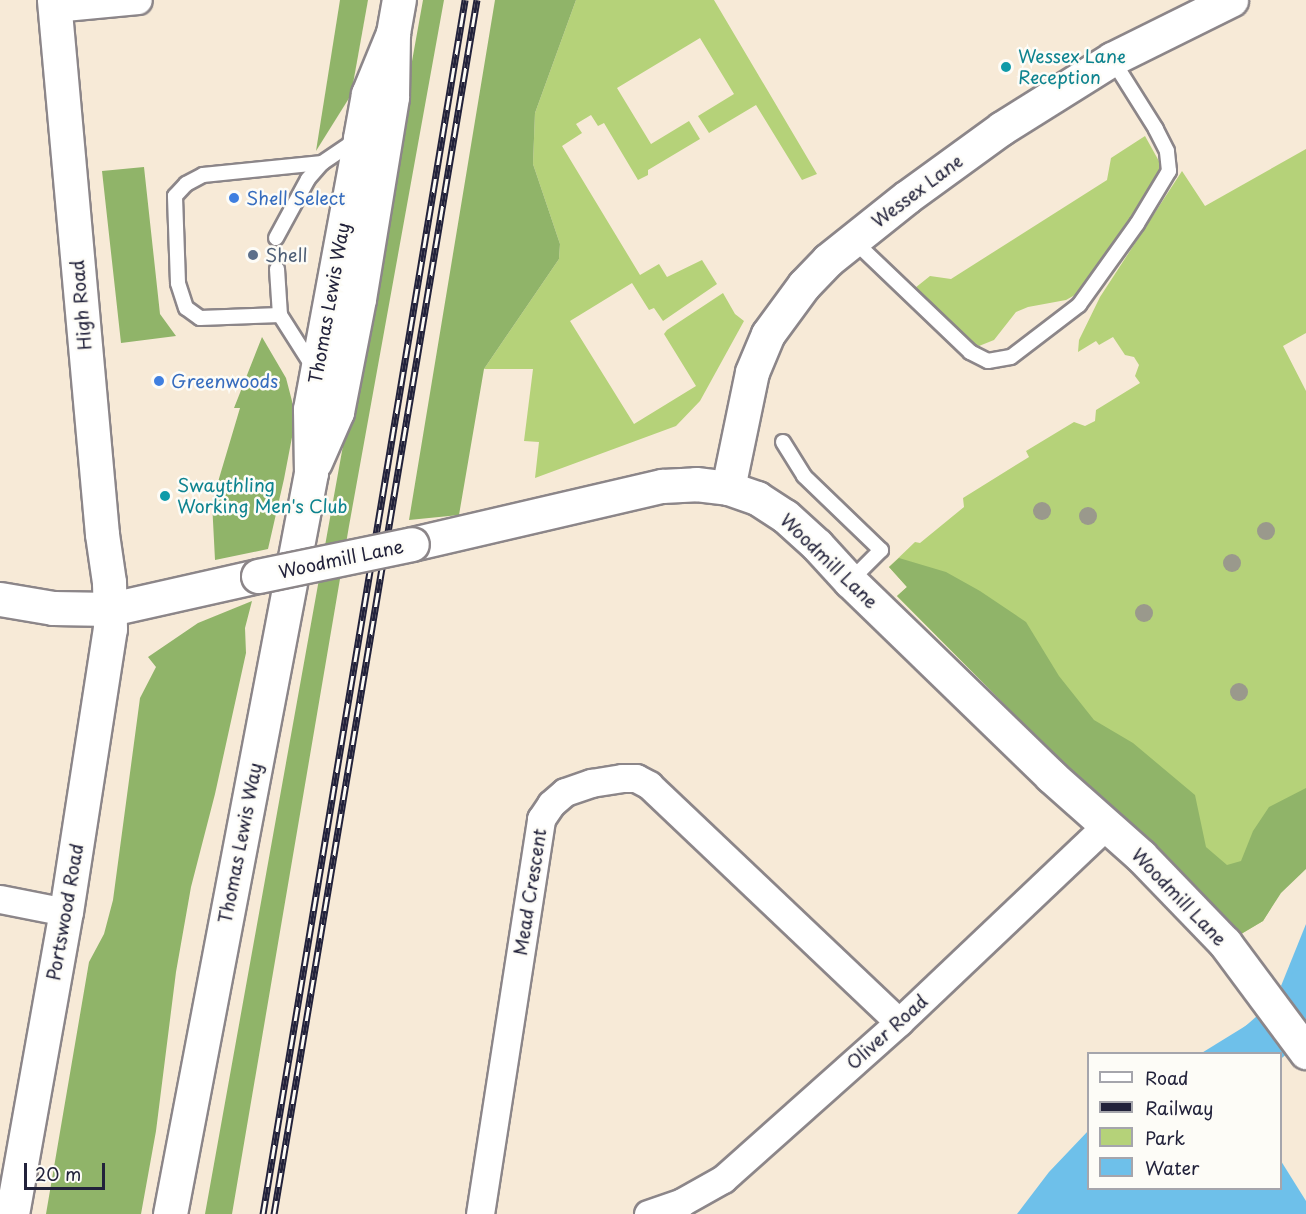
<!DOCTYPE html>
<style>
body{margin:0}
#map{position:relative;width:1306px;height:1214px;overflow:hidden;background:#f7ead7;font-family:"Playpen Sans",sans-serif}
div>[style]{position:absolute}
.green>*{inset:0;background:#b5d279}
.forest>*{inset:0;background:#90b469}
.water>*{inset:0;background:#6ec0ea}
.river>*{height:48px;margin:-24px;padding:0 24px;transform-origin:24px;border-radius:24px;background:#6ec0ea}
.roads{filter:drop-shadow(2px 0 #8c8689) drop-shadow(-2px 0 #8c8689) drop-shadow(0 2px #8c8689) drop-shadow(0 -2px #8c8689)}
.service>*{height:14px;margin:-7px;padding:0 7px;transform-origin:7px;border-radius:7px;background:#fff}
.minor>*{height:27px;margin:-13.5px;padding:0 13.5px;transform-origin:13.5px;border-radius:13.5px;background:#fff}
.tertiary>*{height:33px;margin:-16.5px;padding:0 16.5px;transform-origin:16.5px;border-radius:16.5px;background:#fff}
.primary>*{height:33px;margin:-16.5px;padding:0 16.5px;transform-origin:16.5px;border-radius:16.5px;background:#fff}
.rail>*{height:7px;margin-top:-3.5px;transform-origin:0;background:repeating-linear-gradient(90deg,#fdfcf7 0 14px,#22223b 0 28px);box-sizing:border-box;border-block:2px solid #22223b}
.bridges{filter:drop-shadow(2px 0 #8c8689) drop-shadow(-2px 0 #8c8689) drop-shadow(0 2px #8c8689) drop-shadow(0 -2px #8c8689)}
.tertiary-bridge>*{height:33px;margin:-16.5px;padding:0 16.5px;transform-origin:16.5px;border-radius:16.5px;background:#fff}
.trees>*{width:18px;height:18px;margin:-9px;border-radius:50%;background:#9a998c}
.dots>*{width:16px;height:16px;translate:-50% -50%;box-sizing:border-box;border:3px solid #fdfcf7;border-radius:50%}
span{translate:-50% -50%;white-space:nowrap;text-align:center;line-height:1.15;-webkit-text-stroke:5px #fdfcf7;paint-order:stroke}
.culture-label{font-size:18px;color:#0d838f}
.left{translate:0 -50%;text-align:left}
.street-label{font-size:18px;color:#22223b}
.shop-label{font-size:18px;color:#366cbe}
.service-label{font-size:18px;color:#4e5e75}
.legend{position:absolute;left:1087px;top:1052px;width:195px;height:138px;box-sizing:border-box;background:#fdfcf7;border:2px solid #a5a5ac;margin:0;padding:8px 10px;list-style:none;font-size:18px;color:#22223b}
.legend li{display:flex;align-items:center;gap:12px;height:30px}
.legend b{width:30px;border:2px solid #a5a5ac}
.scale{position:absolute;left:24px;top:1163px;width:81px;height:27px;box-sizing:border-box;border:3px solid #22223b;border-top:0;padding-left:8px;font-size:18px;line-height:21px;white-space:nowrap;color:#22223b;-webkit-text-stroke:4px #fdfcf7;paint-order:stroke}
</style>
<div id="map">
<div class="green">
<div style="clip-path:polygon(576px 0,714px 0,817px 174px,802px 180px,756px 105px,709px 133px,698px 116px,734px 94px,700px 38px,617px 88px,651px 144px,689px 121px,700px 139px,648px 170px,648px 175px,638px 180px,604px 123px,598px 126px,591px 115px,576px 124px,582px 133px,562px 146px,640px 275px,659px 264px,667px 277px,702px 260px,717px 284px,663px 321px,654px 308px,649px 310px,632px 283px,570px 321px,634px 424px,696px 386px,664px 334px,667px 330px,723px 293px,735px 314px,744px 321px,700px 401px,676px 426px,535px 478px,539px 442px,524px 441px,533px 369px,484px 369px,559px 259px,560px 244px,533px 164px,535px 113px)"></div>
<div style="clip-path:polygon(1145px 136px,1160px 163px,1160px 172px,1137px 211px,1075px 295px,1066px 300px,1028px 307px,1016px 312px,994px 340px,979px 346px,971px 343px,915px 288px,930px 276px,951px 279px,1107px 180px,1111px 158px)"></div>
<div style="clip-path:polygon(1306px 149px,1306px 333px,1283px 346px,1306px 391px,1306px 850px,1263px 921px,1236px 937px,897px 596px,907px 587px,889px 567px,915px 542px,920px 543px,964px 507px,963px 498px,1029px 457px,1026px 451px,1074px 422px,1085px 426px,1095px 421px,1096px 410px,1140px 383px,1135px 376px,1139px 365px,1134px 357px,1125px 355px,1113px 337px,1099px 345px,1096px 341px,1078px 352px,1079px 340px,1100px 297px,1182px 171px,1205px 206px)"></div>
</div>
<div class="forest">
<div style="clip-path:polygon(340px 0,368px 0,351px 95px,316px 151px)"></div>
<div style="clip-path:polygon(423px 0,444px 0,349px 526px,232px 1214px,205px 1214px)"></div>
<div style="clip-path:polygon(495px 0,576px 0,535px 113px,533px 164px,560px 244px,559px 259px,484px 369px,459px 515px,409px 520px)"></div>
<div style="clip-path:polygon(144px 167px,160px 314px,176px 336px,121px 343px,102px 171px)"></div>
<div style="clip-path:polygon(262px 337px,286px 378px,292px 401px,293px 432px,284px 479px,268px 549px,215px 560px,212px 502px,240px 408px,234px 408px)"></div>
<div style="clip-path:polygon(899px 558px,946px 572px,980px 591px,1026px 622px,1059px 676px,1094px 720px,1133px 743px,1195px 795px,1206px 847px,1227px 865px,1241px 861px,1253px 831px,1269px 807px,1306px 788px,1306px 869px,1281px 893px,1263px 921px,1236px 937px,897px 596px,907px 587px,889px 567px)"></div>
<div style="clip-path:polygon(252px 601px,245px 628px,246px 653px,215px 794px,191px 887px,176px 972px,156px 1131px,141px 1214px,46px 1214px,89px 962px,104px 934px,113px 900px,140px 698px,156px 667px,148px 657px,198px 623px)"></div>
</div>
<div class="water">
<div style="clip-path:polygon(1306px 924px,1306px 1020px,1298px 1012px,1281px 986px)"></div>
<div style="clip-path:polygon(1260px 1017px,1281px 1045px,1274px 1053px,1200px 1054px)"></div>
<div style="clip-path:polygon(1088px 1131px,1088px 1188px,1280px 1188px,1281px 1161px,1306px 1201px,1306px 1214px,1017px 1214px,1049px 1172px)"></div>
</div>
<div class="river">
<div style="left:1250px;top:1054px;width:64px;rotate:-41.2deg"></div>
<div style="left:1298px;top:1012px;width:21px;rotate:-67deg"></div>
</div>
<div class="roads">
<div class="service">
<div style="left:276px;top:238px;width:67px;rotate:-61.5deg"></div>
<div style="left:308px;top:179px;width:21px;rotate:-49deg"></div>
<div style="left:322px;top:163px;width:41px;rotate:-34.1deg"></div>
<div style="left:853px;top:240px;width:162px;rotate:43.7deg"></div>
<div style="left:970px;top:352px;width:20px;rotate:27deg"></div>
<div style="left:988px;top:361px;width:23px;rotate:-10deg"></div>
<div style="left:1011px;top:357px;width:86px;rotate:-37.4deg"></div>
<div style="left:1079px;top:305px;width:100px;rotate:-54.4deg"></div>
<div style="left:1137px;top:224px;width:62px;rotate:-58.9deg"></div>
<div style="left:1169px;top:171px;width:20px;rotate:-96deg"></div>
<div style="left:1167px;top:151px;width:25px;rotate:-117deg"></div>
<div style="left:1156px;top:129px;width:83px;rotate:-122.2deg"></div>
<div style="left:277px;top:269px;width:46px;rotate:86.3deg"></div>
<div style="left:280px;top:315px;width:62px;rotate:57.6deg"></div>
<div style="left:280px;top:315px;width:80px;rotate:177.9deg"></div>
<div style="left:200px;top:318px;width:17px;rotate:-144deg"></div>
<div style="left:186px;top:308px;width:26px;rotate:-108deg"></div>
<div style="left:178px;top:283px;width:87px;rotate:-92deg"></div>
<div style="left:175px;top:196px;width:16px;rotate:-47deg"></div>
<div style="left:186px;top:184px;width:19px;rotate:-28deg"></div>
<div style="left:203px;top:175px;width:120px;rotate:-5.8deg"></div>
<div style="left:783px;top:442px;width:40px;rotate:58deg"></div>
<div style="left:804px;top:476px;width:107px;rotate:43.9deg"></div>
<div style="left:881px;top:550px;width:44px;rotate:135deg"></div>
</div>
<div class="minor">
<div style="left:54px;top:8px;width:84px;rotate:-5.4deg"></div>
<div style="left:0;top:899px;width:67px;rotate:11.1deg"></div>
<div style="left:480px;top:1214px;width:400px;rotate:-81.2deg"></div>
<div style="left:541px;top:819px;width:18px;rotate:-56deg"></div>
<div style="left:551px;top:804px;width:18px;rotate:-41deg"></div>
<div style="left:565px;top:792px;width:28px;rotate:-19deg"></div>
<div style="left:591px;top:783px;width:31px;rotate:-9deg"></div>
<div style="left:622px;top:778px;width:14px"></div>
<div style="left:636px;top:778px;width:15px;rotate:28deg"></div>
<div style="left:649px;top:785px;width:344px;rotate:43.5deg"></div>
<div style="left:648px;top:1214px;width:36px;rotate:-19deg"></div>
<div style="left:682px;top:1202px;width:47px;rotate:-29.3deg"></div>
<div style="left:723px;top:1179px;width:236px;rotate:-41.7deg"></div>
<div style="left:899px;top:1022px;width:288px;rotate:-43.5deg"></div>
</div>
<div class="tertiary">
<div style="left:728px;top:488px;width:118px;rotate:-78.3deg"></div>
<div style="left:752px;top:372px;width:41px;rotate:-67.2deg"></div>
<div style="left:768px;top:334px;width:61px;rotate:-53.7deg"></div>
<div style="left:804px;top:285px;width:35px;rotate:-46deg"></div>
<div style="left:828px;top:260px;width:101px;rotate:-38.6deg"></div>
<div style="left:907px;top:197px;width:117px;rotate:-36deg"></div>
<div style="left:1002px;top:128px;width:130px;rotate:-32.1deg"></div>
<div style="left:1112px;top:59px;width:133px;rotate:-26.4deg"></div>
<div style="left:412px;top:544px;width:257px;rotate:-13.1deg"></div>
<div style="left:662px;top:486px;width:34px;rotate:-3deg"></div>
<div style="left:696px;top:484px;width:32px;rotate:7deg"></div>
<div style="left:728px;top:488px;width:31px;rotate:19deg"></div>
<div style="left:757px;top:498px;width:33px;rotate:33deg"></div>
<div style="left:785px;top:516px;width:43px;rotate:42.2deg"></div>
<div style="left:817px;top:545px;width:49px;rotate:47.5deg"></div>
<div style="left:850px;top:581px;width:280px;rotate:44.1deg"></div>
<div style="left:1051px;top:776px;width:120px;rotate:41.6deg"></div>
<div style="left:1141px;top:856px;width:121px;rotate:46deg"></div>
<div style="left:1225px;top:943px;width:136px;rotate:53.4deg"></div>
<div style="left:0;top:599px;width:54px;rotate:9.6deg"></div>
<div style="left:53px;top:608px;width:58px;rotate:1deg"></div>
<div style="left:111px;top:609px;width:151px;rotate:-12.7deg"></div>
<div style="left:12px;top:1214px;width:307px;rotate:-79.9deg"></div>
<div style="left:66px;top:912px;width:286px;rotate:-81.2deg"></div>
<div style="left:110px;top:629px;width:47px;rotate:-91.2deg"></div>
<div style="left:109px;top:582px;width:49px;rotate:-98.3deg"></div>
<div style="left:102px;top:534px;width:536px;rotate:-95.14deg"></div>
</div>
<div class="primary">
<div style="left:315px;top:462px;width:55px;rotate:-66.3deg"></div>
<div style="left:337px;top:412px;width:115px;rotate:-79deg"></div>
<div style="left:359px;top:299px;width:205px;rotate:-80.7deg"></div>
<div style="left:392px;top:97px;width:64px;rotate:-89.1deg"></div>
<div style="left:393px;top:33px;width:34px;rotate:-80deg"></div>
<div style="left:170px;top:1214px;width:754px;rotate:-79.23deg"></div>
<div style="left:311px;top:473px;width:64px;rotate:-90.9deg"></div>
<div style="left:310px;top:409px;width:276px;rotate:-79.5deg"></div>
<div style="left:360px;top:138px;width:45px;rotate:-79.7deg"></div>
<div style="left:368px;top:94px;width:66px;rotate:-67.7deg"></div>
</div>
</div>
<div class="rail">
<div style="left:263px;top:1214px;width:1231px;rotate:-80.55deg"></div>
<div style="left:274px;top:1214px;width:1231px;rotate:-80.51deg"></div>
</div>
<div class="bridges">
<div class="tertiary-bridge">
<div style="left:258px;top:576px;width:157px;rotate:-11.7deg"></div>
</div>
</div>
<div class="trees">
<div style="left:1042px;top:511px"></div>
<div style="left:1088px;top:516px"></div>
<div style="left:1266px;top:531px"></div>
<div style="left:1232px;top:563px"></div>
<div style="left:1144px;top:613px"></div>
<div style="left:1239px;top:692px"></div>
</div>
<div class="dots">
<div style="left:1006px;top:67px;background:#0f9aa8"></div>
<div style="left:234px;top:198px;background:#3f7fe0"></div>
<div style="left:253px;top:255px;background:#5c6f8a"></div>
<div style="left:159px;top:381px;background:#3f7fe0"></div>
<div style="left:165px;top:496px;background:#0f9aa8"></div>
</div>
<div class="culture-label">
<span class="left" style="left:1018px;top:67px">Wessex Lane<br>Reception</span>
<span class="left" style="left:177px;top:496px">Swaythling<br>Working Men's Club</span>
</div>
<div class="street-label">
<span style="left:917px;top:191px;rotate:-37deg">Wessex Lane</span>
<span style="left:329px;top:303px;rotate:-80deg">Thomas Lewis Way</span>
<span style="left:81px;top:305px;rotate:-95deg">High Road</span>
<span style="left:341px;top:559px;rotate:-12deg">Woodmill Lane</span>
<span style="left:829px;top:561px;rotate:44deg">Woodmill Lane</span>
<span style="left:240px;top:843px;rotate:-79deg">Thomas Lewis Way</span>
<span style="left:530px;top:892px;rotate:-81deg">Mead Crescent</span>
<span style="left:1179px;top:897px;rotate:46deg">Woodmill Lane</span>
<span style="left:65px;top:912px;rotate:-80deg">Portswood Road</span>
<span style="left:887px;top:1032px;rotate:-42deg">Oliver Road</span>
</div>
<div class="shop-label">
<span class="left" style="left:246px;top:198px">Shell Select</span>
<span class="left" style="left:171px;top:381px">Greenwoods</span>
</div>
<div class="service-label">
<span class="left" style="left:265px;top:255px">Shell</span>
</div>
<ul class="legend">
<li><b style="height:8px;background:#fff"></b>Road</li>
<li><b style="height:8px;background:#22223b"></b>Railway</li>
<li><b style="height:16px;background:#b5d279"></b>Park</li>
<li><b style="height:16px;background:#6ec0ea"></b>Water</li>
</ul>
<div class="scale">20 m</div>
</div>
